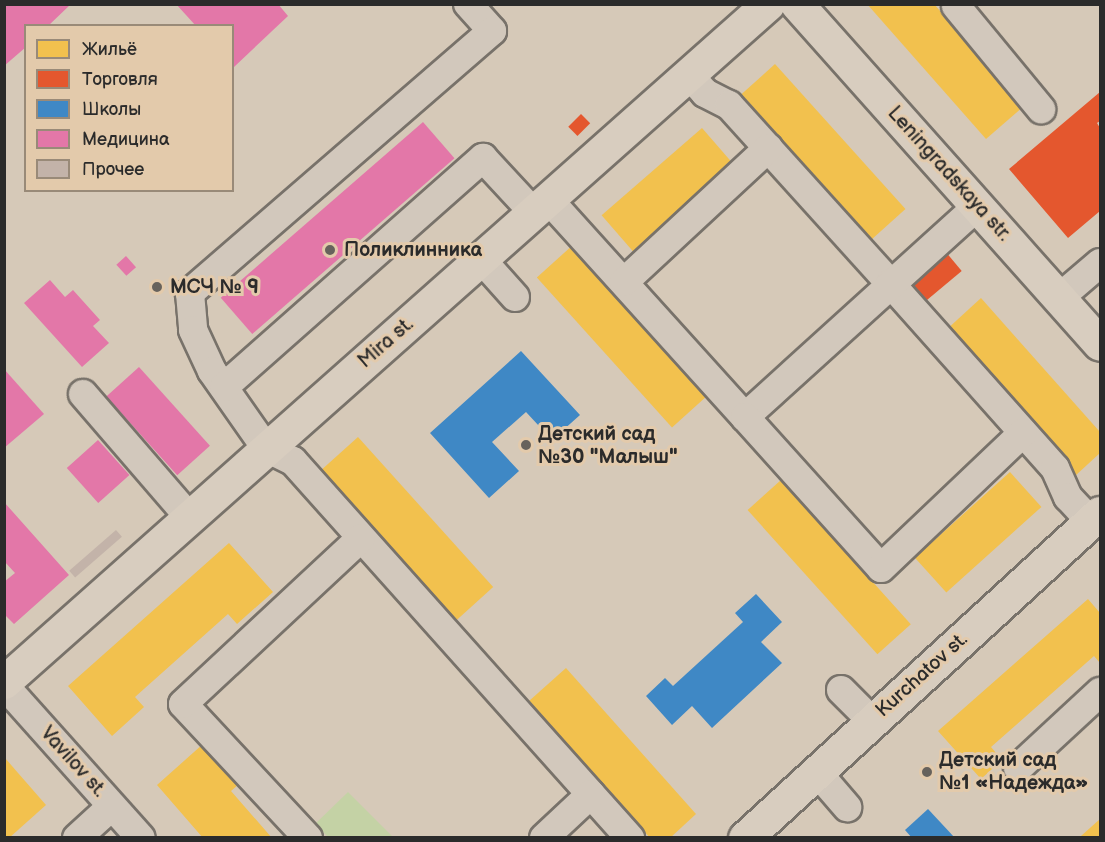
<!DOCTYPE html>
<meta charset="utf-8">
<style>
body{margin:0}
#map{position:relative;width:1105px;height:842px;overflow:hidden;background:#d6c9b8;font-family:"Balsamiq Sans",sans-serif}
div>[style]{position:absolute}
.green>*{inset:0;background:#c4d2a5}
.homes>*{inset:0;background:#f2c14e;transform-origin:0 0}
.shops>*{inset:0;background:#e4572e;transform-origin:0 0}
.schools>*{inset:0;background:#3f88c5}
.health>*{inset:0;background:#e377a8;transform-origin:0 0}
.building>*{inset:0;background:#c3b3a9;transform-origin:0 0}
.roads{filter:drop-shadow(2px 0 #78726a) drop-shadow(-2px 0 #78726a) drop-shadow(0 2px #78726a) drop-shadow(0 -2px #78726a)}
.minor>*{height:28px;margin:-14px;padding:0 14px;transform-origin:14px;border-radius:14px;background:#d2c8bc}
.major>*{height:33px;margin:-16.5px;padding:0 16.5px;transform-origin:16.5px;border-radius:16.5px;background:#d8cdbf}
.dots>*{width:16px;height:16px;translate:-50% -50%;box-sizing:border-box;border:3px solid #e3caab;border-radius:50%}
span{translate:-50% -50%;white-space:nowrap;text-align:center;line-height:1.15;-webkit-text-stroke:6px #e3caab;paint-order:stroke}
.street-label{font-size:20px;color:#2b2b2b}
.poi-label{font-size:20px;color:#2b2b2b;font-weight:700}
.left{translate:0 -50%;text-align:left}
.frame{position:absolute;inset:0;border:6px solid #2b2b2b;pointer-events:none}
.legend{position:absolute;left:24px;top:24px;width:210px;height:168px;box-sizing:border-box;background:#e3caab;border:2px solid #998a78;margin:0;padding:8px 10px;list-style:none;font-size:18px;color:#2b2b2b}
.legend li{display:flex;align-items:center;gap:12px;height:30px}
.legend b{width:30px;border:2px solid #998a78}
</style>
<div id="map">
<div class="green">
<div style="clip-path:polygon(348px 792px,393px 837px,328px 837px,315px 824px)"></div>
</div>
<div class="homes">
<div style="clip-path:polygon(867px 4px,934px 4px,1024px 106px,986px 139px)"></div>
<div style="left:775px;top:64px;width:195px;height:52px;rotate:48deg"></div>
<div style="left:702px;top:128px;width:50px;height:133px;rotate:49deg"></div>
<div style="left:574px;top:244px;width:202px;height:50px;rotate:48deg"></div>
<div style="clip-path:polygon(981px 298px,1100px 432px,1100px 453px,1075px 476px,945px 331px)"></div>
<div style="left:358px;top:437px;width:202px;height:52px;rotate:48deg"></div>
<div style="left:1010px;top:472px;width:47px;height:128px;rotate:48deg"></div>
<div style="left:781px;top:480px;width:194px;height:45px;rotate:48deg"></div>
<div style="clip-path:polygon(229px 543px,273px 592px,237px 624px,228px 614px,135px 697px,144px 707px,112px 736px,68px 686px)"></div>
<div style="clip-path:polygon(1088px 599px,1100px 613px,1100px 663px,1094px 656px,991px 747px,1002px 760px,981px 779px,938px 731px)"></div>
<div style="clip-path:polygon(566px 668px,696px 814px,670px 838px,650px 838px,529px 701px)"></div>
<div style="clip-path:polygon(203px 744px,239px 784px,231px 791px,272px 838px,203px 838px,157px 785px)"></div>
<div style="clip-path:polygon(5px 758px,46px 805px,9px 838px,5px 838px)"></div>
<div style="clip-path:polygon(1100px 819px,1100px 838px,1082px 838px,1081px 836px)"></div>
</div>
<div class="shops">
<div style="clip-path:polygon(1100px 92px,1100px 121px,1097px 123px,1100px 128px,1100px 211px,1068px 238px,1009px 169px)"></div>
<div style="left:581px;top:114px;width:13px;height:18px;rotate:45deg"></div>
<div style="left:945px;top:251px;width:26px;height:50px;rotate:50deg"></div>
</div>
<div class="schools">
<div style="clip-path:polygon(521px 351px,580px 415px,552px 440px,526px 412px,492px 442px,519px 471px,489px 498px,430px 433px)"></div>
<div style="clip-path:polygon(756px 594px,782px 622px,761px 642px,782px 663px,712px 728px,692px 706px,672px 725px,646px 696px,665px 678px,673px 686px,743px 622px,735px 613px)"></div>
<div style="clip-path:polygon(928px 809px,955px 838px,912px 838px,905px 830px)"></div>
</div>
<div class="health">
<div style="clip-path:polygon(4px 4px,71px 4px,48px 26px,26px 26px,26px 47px,4px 66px)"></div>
<div style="clip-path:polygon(176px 4px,278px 4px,288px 16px,234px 67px,232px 26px,196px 26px)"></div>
<div style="left:423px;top:122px;width:48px;height:268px;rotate:49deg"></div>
<div style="left:126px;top:256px;width:15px;height:13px;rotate:48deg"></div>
<div style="clip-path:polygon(50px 280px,65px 297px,73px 290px,100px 320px,93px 326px,109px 343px,82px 367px,24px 303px)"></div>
<div style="left:139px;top:367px;width:106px;height:44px;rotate:48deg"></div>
<div style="clip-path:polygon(4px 369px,44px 414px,4px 448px)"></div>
<div style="left:98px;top:440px;width:47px;height:42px;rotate:48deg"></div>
<div style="clip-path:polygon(4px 502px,69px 575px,14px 624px,4px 614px,4px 582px,15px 573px,4px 561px)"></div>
</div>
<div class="building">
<div style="left:116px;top:530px;width:9px;height:62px;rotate:49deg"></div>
</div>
<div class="roads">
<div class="minor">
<div style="left:468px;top:4px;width:36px;rotate:48deg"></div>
<div style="left:492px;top:31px;width:400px;rotate:139.1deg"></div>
<div style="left:190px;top:293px;width:37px;rotate:85deg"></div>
<div style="left:193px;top:330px;width:45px;rotate:65.1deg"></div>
<div style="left:212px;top:371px;width:94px;rotate:55deg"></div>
<div style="left:266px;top:448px;width:30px;rotate:26deg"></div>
<div style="left:293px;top:461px;width:506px;rotate:48.21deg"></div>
<div style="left:956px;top:6px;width:134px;rotate:50.5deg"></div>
<div style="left:689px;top:75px;width:24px;rotate:48deg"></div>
<div style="left:705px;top:93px;width:27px;rotate:27deg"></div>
<div style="left:729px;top:105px;width:240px;rotate:47.9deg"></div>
<div style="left:890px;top:283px;width:248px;rotate:48.3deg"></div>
<div style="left:1055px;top:468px;width:32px;rotate:66deg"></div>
<div style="left:1068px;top:497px;width:34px;rotate:47deg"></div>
<div style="left:548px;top:199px;width:294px;rotate:47.9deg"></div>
<div style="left:745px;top:417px;width:314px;rotate:-42.2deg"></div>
<div style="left:481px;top:259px;width:51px;rotate:48.2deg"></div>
<div style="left:624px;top:282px;width:197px;rotate:-42.9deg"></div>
<div style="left:1059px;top:298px;width:54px;rotate:-40.5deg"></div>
<div style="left:224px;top:387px;width:346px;rotate:-41.5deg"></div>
<div style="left:483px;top:158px;width:74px;rotate:47.2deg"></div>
<div style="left:83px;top:394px;width:162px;rotate:49.2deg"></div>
<div style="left:745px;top:417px;width:203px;rotate:48deg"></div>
<div style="left:881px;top:568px;width:196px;rotate:-43.6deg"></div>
<div style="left:4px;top:685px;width:205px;rotate:48.2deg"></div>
<div style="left:841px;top:690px;width:44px;rotate:45deg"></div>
<div style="left:1018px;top:768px;width:112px;rotate:-42.8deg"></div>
<div style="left:816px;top:771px;width:48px;rotate:49.3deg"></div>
<div style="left:77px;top:838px;width:47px;rotate:-42.4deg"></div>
<div style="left:308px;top:838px;width:183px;rotate:-133deg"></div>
<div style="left:183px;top:704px;width:243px;rotate:-43deg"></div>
<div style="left:544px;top:838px;width:64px;rotate:-43.1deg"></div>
</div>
<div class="major">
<div style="left:797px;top:4px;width:455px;rotate:48.3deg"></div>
<div style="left:4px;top:682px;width:1021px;rotate:-41.59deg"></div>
<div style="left:745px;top:838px;width:481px;rotate:-42.5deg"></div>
</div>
</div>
<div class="dots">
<div style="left:330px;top:250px;background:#67625c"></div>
<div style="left:157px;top:287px;background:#67625c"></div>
<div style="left:526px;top:445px;background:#67625c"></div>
<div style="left:927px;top:772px;background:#67625c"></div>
</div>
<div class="street-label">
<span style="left:949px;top:174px;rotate:48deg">Leningradskaya str.</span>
<span style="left:386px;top:343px;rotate:-41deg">Mira st.</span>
<span style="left:922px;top:675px;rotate:-42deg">Kurchatov st.</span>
<span style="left:73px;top:762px;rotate:48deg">Vavilov st.</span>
</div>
<div class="poi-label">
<span class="left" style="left:344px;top:250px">Поликлинника</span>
<span class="left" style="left:170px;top:287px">МСЧ № 9</span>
<span class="left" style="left:538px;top:446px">Детский сад<br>№30 "Малыш"</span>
<span class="left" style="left:939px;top:772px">Детский сад<br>№1 «Надежда»</span>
</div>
<div class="frame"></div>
<ul class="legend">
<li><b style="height:16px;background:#f2c14e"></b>Жильё</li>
<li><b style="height:16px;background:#e4572e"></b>Торговля</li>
<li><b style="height:16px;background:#3f88c5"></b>Школы</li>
<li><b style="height:16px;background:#e377a8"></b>Медицина</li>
<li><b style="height:16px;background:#c3b3a9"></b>Прочее</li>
</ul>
</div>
